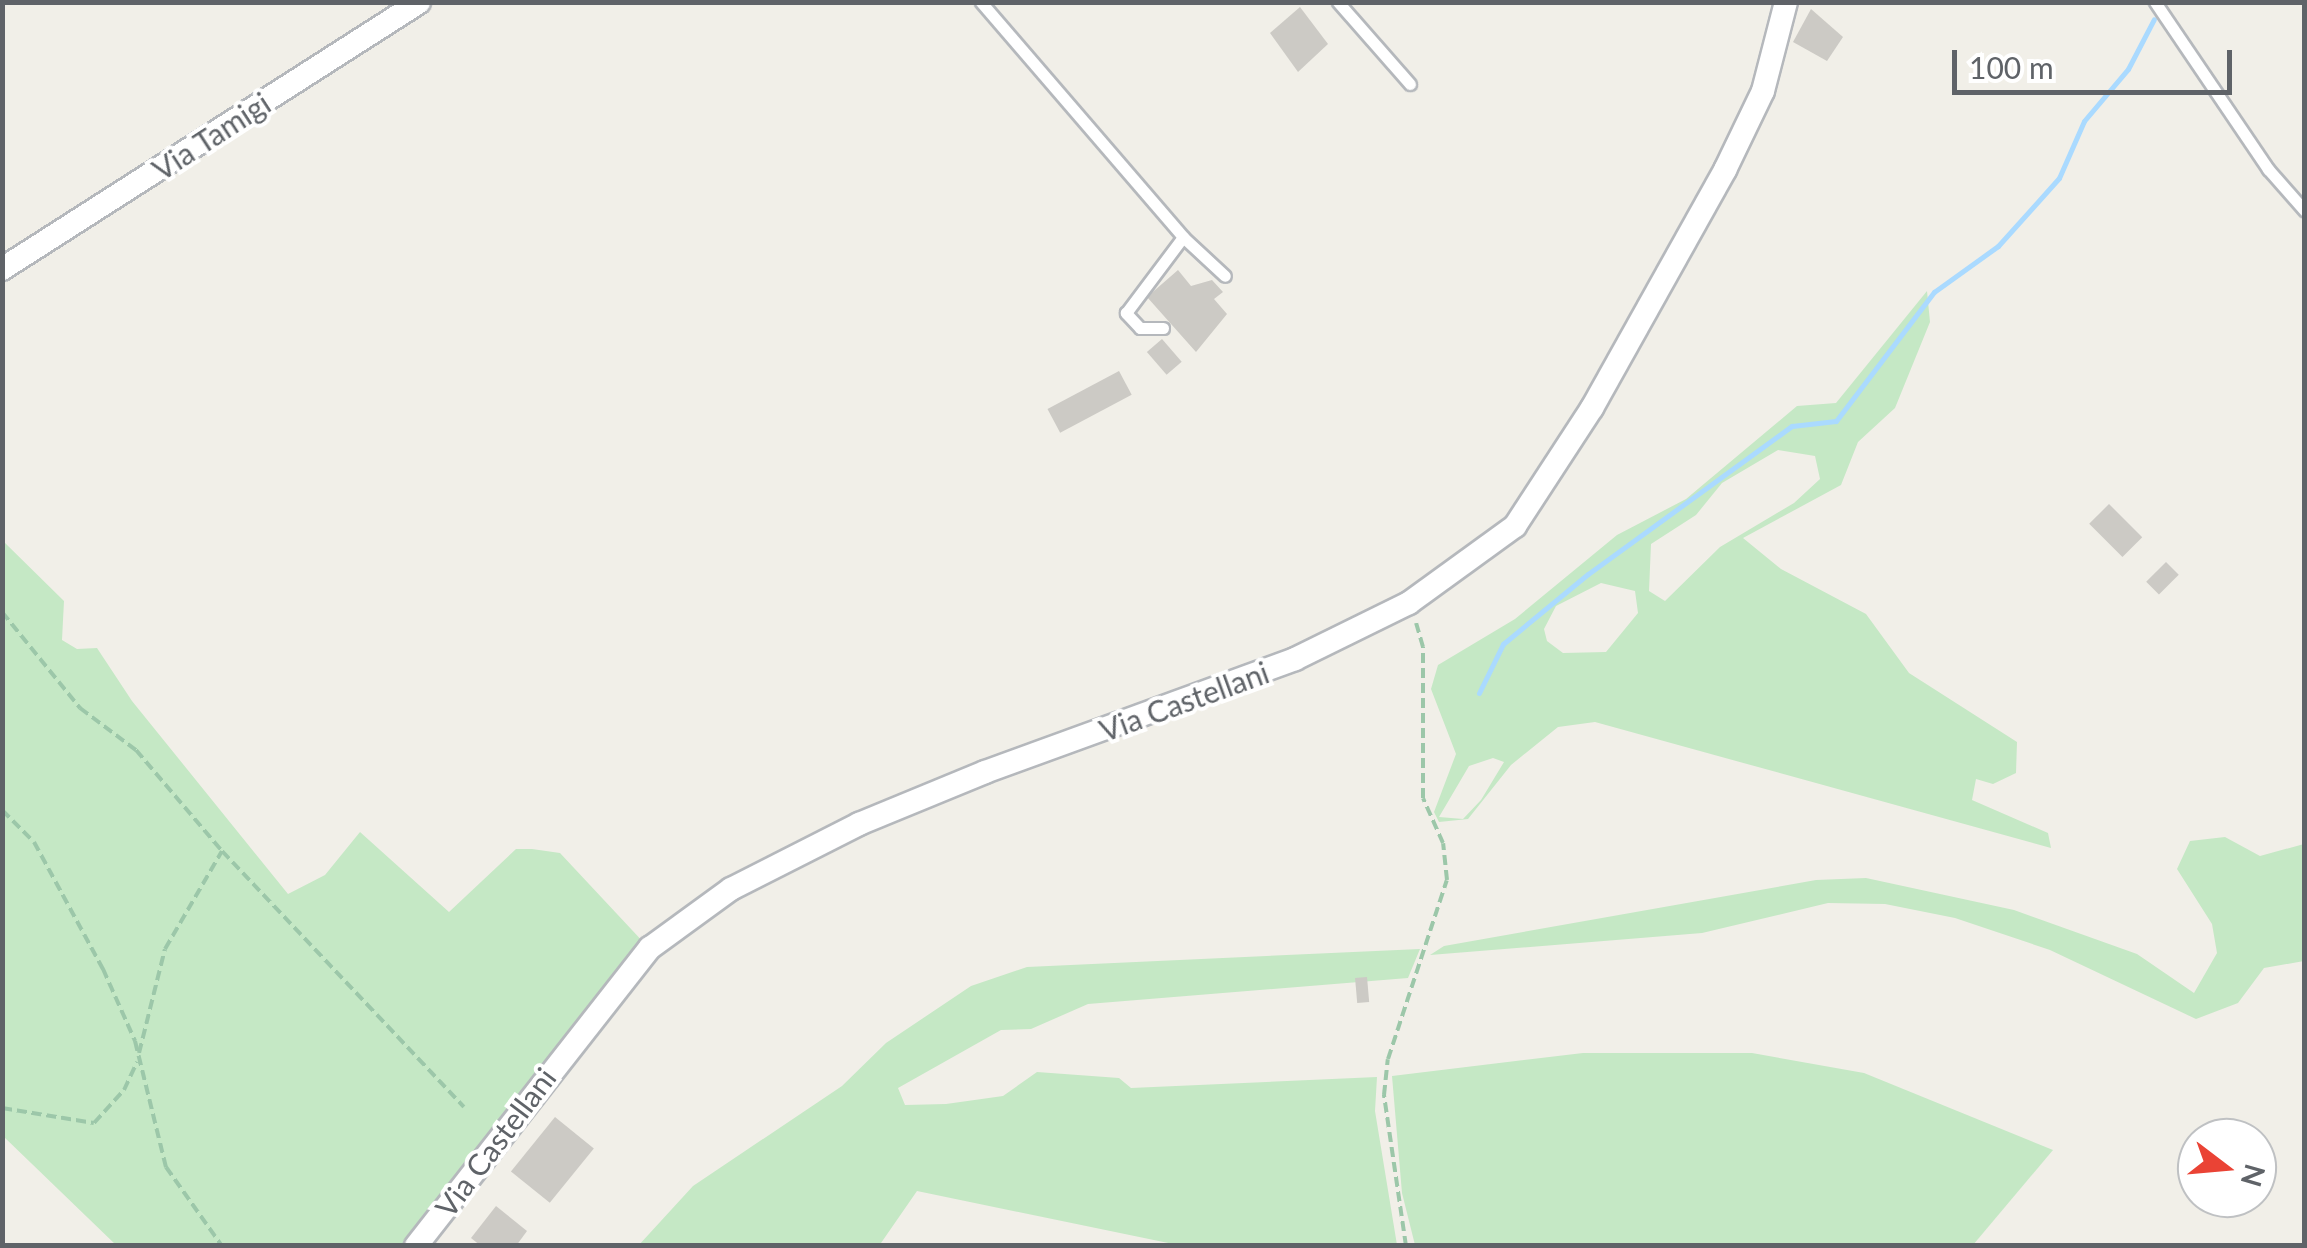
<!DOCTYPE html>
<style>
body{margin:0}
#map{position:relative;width:2307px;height:1248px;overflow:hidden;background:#f1efe8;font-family:Lato,sans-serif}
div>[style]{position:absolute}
.green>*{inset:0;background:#c5e8c5}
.stream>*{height:5px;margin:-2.5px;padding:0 2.5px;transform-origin:2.5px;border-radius:2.5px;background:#aadaff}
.building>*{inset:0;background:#cccac5;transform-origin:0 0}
.path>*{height:4px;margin-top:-2px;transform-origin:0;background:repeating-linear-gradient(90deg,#9cc7a9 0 10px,transparent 0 15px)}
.roads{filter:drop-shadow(2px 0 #b5b8bc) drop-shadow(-2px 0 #b5b8bc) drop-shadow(0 2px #b5b8bc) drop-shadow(0 -2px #b5b8bc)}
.service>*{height:11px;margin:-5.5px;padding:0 5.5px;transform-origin:5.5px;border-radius:5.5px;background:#fff}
.minor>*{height:22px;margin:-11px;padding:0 11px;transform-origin:11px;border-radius:11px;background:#fff}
span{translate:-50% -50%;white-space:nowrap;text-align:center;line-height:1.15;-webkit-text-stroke:8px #fff;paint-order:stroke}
.street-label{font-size:30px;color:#5f6368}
.frame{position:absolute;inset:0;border:5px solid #5f6368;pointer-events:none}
.north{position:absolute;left:2177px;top:1118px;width:100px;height:100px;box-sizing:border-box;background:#fff;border:2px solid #bfc1c3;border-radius:50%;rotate:106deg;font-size:28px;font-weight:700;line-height:40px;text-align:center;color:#5f6368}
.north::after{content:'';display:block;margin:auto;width:35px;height:45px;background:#ea4335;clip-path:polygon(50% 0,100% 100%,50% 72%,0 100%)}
.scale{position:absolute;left:1952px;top:50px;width:280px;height:45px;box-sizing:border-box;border:5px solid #5f6368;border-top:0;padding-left:12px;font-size:30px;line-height:35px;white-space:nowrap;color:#5f6368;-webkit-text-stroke:8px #fff;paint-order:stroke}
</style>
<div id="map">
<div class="green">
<div style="clip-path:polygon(evenodd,1927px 291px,1930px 322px,1895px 408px,1858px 442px,1841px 485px,1743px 538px,1781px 569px,1866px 614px,1909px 673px,2017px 742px,2016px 773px,1993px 784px,1976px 779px,1972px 800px,2048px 833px,2051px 848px,1595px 722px,1558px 727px,1511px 765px,1468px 819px,1439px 822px,1434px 812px,1456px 754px,1431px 689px,1438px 665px,1515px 619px,1617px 535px,1686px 499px,1797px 406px,1836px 403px,1927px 291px,1778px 450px,1815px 456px,1820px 479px,1794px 503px,1720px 547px,1665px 601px,1649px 591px,1651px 544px,1696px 515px,1722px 483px,1778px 450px,1927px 291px,1601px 583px,1635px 591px,1638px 613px,1606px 652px,1563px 653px,1547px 641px,1544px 629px,1556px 606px,1601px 583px,1927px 291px,1493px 758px,1504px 762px,1481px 800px,1463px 819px,1439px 817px,1469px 766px,1493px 758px)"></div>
<div style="clip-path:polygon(3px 541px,64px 601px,62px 640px,77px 649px,97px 648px,132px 701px,288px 894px,325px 875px,360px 832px,449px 912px,516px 849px,532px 849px,560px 853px,646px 945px,409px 1245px,116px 1245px,3px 1136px)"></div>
<div style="clip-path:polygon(2225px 837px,2260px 856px,2304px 844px,2304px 961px,2264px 968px,2238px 1003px,2196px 1019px,2050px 950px,1955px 918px,1885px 904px,1828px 903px,1702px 933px,1430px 955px,1444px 946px,1816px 880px,1866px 878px,2014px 910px,2137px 954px,2194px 993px,2217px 953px,2212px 924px,2177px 869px,2190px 841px)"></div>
<div style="clip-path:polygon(1420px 949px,1408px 978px,1088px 1004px,1031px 1029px,1001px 1030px,898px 1088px,905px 1105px,946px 1104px,1003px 1096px,1037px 1072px,1119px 1078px,1131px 1088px,1377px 1077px,1375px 1111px,1397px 1245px,1178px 1245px,917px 1191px,881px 1243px,887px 1245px,638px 1246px,693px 1186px,842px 1086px,886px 1043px,971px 986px,1027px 967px)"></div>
<div style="clip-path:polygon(1583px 1053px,1752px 1053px,1864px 1073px,2053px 1150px,1973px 1245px,1415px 1245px,1402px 1193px,1392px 1076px)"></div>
</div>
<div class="stream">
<div style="left:1479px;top:693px;width:55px;rotate:-63.9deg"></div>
<div style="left:1503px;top:644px;width:110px;rotate:-39.5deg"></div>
<div style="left:1588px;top:574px;width:252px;rotate:-36deg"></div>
<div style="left:1792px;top:426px;width:44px;rotate:-6.5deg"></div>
<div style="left:1836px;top:421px;width:162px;rotate:-52.8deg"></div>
<div style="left:1934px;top:292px;width:79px;rotate:-35.7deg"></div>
<div style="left:1998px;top:246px;width:91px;rotate:-48.1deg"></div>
<div style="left:2059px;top:178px;width:62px;rotate:-66.3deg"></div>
<div style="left:2084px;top:121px;width:68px;rotate:-49.8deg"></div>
<div style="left:2128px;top:69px;width:56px;rotate:-62.5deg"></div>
</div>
<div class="building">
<div style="clip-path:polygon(1300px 7px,1328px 44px,1298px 72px,1270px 33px)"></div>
<div style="clip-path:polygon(1811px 9px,1843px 37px,1827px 61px,1793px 42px)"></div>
<div style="clip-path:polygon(1178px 270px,1191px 286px,1212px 280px,1223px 292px,1214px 299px,1227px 314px,1196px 352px,1147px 297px)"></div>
<div style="left:1162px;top:339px;width:30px;height:20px;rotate:49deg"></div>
<div style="left:1119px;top:371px;width:27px;height:81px;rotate:62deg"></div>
<div style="left:2109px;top:504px;width:47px;height:28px;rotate:45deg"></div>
<div style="left:2166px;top:562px;width:18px;height:28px;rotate:45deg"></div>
<div style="left:1367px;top:977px;width:25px;height:12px;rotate:85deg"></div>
<div style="left:555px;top:1117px;width:50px;height:70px;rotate:39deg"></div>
<div style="clip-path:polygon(496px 1206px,527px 1231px,516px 1246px,481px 1246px,471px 1238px)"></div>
</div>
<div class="path">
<div style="left:2px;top:612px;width:124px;rotate:50.9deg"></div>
<div style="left:80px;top:708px;width:70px;rotate:36.9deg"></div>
<div style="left:136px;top:750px;width:133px;rotate:49.6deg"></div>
<div style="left:222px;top:851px;width:352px;rotate:46.6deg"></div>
<div style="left:2px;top:810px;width:45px;rotate:45deg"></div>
<div style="left:34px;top:842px;width:145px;rotate:61.5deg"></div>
<div style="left:103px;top:969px;width:79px;rotate:66deg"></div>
<div style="left:135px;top:1041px;width:130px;rotate:76.2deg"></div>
<div style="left:166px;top:1167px;width:97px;rotate:54.7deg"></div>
<div style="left:139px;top:1053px;width:107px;rotate:-76deg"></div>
<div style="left:165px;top:949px;width:113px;rotate:-59.8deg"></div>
<div style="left:2px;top:1108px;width:93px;rotate:9.3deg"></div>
<div style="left:94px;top:1123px;width:45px;rotate:-47.7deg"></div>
<div style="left:124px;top:1090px;width:31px;rotate:-65deg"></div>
<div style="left:1406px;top:1246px;width:153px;rotate:-98.3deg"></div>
<div style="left:1384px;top:1095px;width:36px;rotate:-84deg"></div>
<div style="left:1388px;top:1059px;width:188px;rotate:-71.8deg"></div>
<div style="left:1447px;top:880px;width:37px;rotate:-96deg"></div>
<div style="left:1443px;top:843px;width:49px;rotate:-114deg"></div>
<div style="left:1423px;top:798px;width:151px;rotate:-90deg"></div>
<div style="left:1423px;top:647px;width:25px;rotate:-106deg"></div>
</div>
<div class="roads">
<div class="service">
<div style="left:981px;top:2px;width:310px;rotate:49.3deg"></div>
<div style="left:1183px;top:237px;width:57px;rotate:42.9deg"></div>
<div style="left:1338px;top:2px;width:109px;rotate:48.7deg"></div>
<div style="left:2155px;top:2px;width:202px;rotate:55.9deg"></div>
<div style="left:2268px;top:169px;width:55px;rotate:48.7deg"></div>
<div style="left:1163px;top:328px;width:23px;rotate:180deg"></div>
<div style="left:1140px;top:328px;width:21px;rotate:-133deg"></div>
<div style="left:1126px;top:313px;width:95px;rotate:-53.1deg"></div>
</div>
<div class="minor">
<div style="left:2px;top:269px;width:495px;rotate:-32.6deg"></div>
<div style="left:416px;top:1246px;width:379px;rotate:-51.9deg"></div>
<div style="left:650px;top:948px;width:100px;rotate:-36.1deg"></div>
<div style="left:731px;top:889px;width:144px;rotate:-26.9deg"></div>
<div style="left:859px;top:824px;width:136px;rotate:-22.4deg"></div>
<div style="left:985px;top:772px;width:330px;rotate:-20deg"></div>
<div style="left:1295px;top:659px;width:127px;rotate:-26.2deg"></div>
<div style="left:1409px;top:603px;width:131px;rotate:-36deg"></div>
<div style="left:1515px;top:526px;width:141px;rotate:-56.9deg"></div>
<div style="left:1592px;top:408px;width:273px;rotate:-60.8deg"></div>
<div style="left:1725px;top:170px;width:88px;rotate:-64.3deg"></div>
<div style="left:1763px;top:91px;width:92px;rotate:-75.5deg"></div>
</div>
</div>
<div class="street-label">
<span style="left:211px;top:136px;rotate:-33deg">Via Tamigi</span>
<span style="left:1184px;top:701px;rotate:-20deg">Via Castellani</span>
<span style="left:495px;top:1142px;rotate:-53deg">Via Castellani</span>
</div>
<div class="frame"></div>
<div class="north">N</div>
<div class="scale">100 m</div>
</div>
